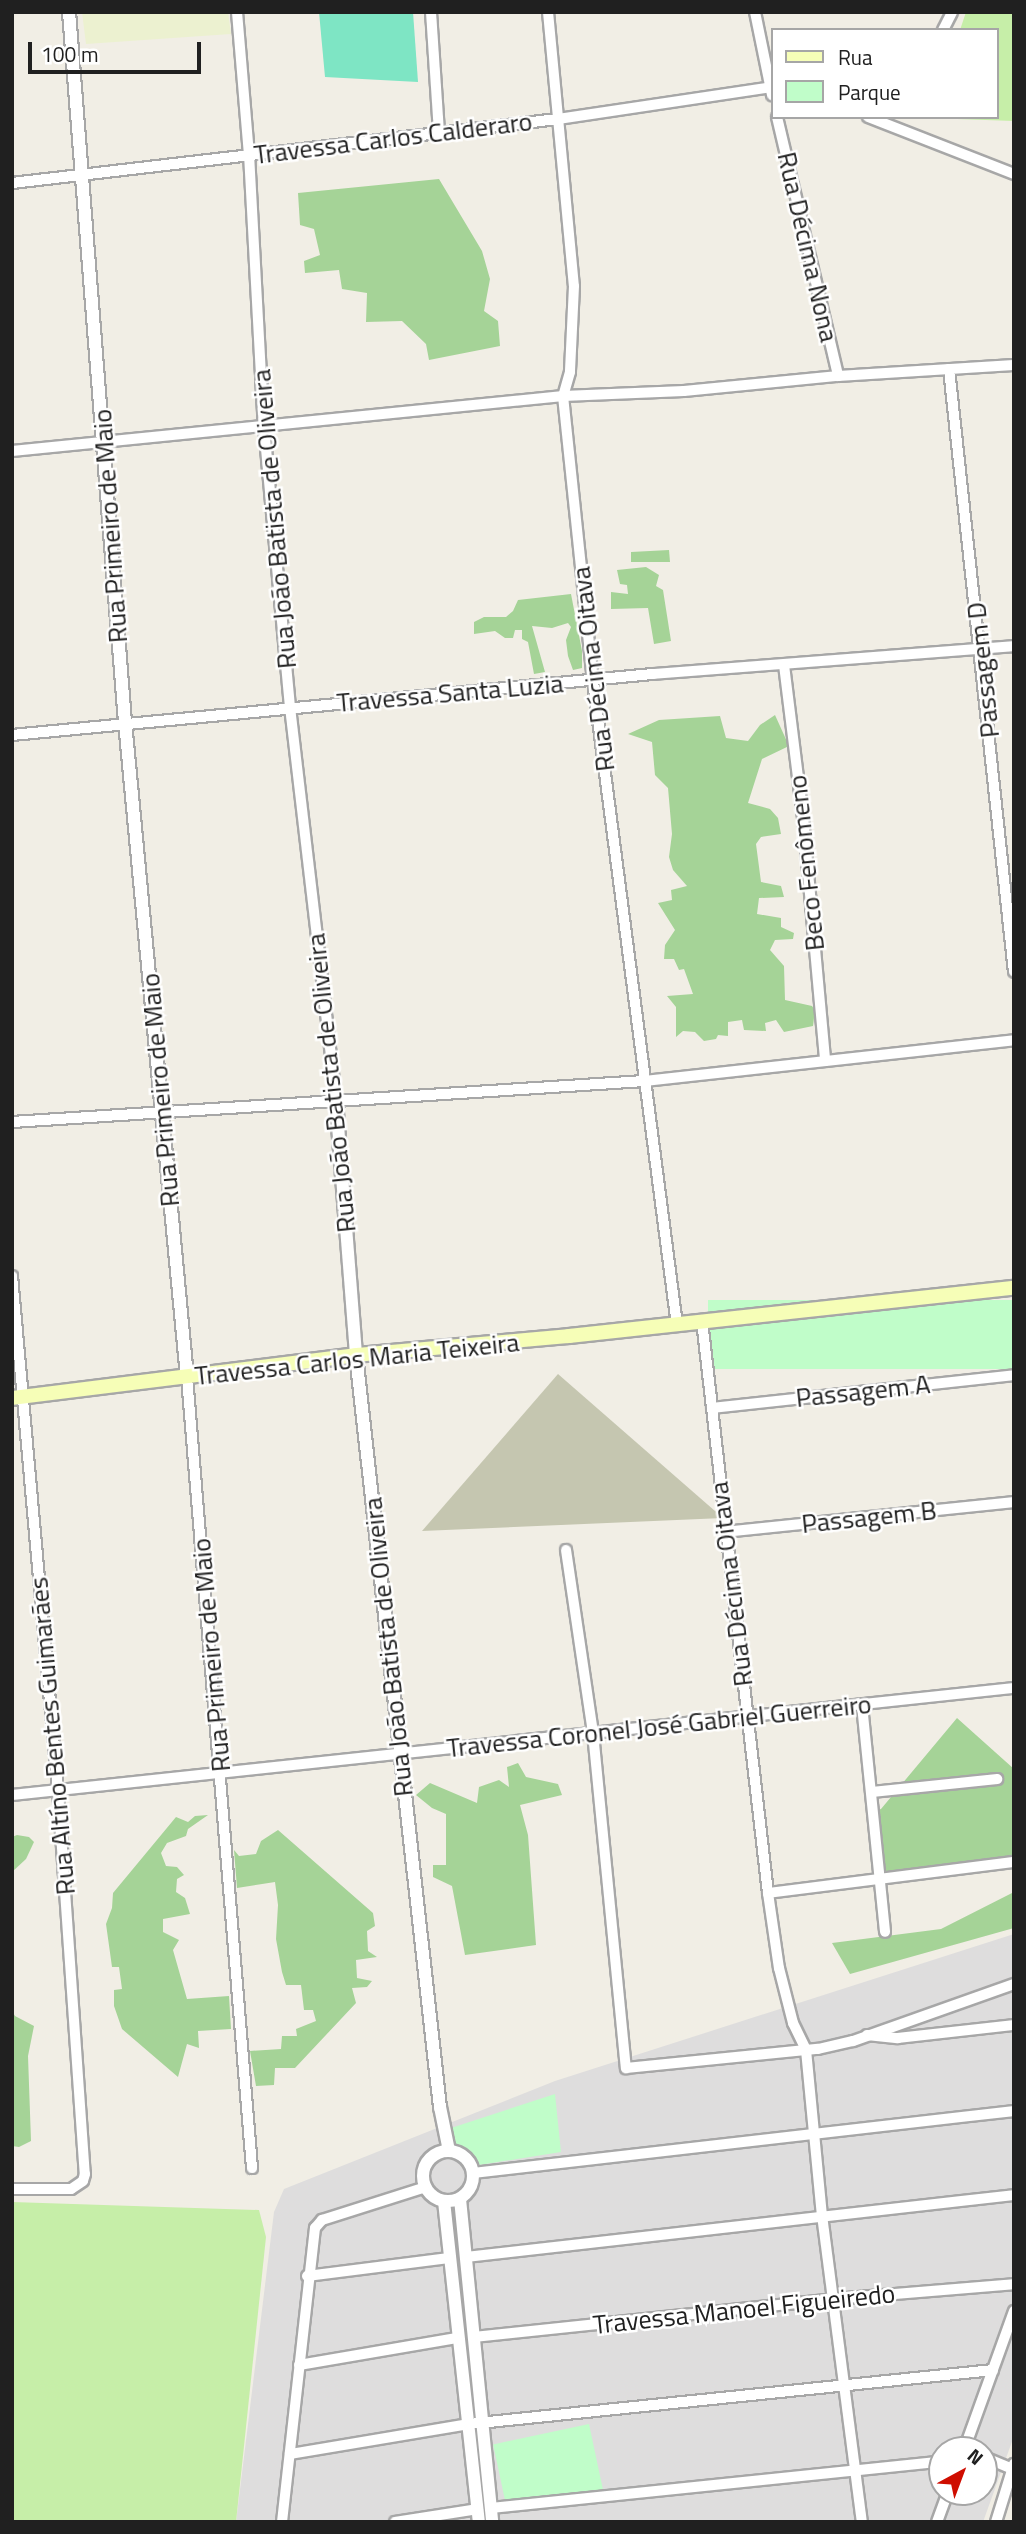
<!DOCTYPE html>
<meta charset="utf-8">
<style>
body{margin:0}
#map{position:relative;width:1026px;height:2534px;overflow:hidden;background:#f1eee5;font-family:"Titillium Web",sans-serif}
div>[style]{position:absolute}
.residential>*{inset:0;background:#dedddd}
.construction>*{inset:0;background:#c5c6b0}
.farmland>*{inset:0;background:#ecf1d0}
.grass>*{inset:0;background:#c6eea8}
.forest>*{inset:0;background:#a5d397}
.park>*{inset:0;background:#c0fdc9;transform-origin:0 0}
.pitch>*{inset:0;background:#7ee5c4}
.roads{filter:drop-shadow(2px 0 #a7a7a7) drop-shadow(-2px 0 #a7a7a7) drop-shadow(0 2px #a7a7a7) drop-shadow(0 -2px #a7a7a7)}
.minor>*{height:10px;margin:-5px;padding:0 5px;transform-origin:5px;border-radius:5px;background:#fff}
.tertiary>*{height:12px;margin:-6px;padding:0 6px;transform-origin:6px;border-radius:6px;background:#fff}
.tertiary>.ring{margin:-6px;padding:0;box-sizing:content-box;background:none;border:12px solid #fff;border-radius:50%}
.secondary>*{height:14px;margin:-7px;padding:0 7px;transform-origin:7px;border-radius:7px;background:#f6feb7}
span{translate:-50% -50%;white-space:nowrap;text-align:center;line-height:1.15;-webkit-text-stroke:5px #fff;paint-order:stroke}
.street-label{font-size:26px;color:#202020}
.frame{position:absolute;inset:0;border:14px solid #202020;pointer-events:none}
.legend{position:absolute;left:771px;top:28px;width:228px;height:91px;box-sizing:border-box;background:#fff;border:2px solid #a6a6a6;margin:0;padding:9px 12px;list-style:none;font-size:21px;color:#202020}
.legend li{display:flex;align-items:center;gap:14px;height:35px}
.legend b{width:35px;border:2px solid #a6a6a6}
.north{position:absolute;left:928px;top:2436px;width:70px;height:70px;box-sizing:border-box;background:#fff;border:2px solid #a6a6a6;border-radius:50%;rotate:41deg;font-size:19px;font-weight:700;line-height:28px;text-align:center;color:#202020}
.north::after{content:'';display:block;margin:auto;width:24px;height:32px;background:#cf0d00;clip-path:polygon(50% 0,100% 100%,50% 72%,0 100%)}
.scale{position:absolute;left:28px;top:42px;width:173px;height:32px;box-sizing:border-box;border:4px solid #202020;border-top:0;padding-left:9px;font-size:21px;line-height:24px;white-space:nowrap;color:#202020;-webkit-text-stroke:5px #fff;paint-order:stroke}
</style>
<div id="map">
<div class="residential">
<div style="clip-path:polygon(evenodd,1014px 1934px,1014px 2436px,983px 2522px,236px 2522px,274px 2212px,284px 2189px,555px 2081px,1014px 1934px,942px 2450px,984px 2450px,984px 2492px,942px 2492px,942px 2450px)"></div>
</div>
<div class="construction">
<div style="clip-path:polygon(558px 1374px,723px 1518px,422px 1531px)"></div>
</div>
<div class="farmland">
<div style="clip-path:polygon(82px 12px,228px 12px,231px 34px,86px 44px)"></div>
</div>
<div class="grass">
<div style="clip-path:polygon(966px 12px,1014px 12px,1014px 121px,928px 118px,996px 117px,996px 30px,960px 30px)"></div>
<div style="clip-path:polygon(12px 2202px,259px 2210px,266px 2237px,236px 2522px,12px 2522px)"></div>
</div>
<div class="forest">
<div style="clip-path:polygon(439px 179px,482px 251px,490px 279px,484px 311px,498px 321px,500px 346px,429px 360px,426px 344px,402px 321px,366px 322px,367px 293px,342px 289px,339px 270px,305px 273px,304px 261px,320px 255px,314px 229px,300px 225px,298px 193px)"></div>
<div style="clip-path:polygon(669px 550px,670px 562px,631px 562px,631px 552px)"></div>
<div style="clip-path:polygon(646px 567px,659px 575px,656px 586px,663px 590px,671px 641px,654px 644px,648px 608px,611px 609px,611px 592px,628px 594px,627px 585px,620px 584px,617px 570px)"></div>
<div style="clip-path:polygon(571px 594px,582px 651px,582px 668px,573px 670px,568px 656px,566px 640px,571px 627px,568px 623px,552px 628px,532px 626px,545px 672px,534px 674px,528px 642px,522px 639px,522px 630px,515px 630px,513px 638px,505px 638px,495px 631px,474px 634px,474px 622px,484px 617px,506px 617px,513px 611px,518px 600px)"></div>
<div style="clip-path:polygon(775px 715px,789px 746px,762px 759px,748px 803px,770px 809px,778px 818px,781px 834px,761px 837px,756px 844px,761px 882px,781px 886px,784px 897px,759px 898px,757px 914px,781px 918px,781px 927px,794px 933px,793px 939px,775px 940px,770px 950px,784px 966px,785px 1000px,812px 1006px,815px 1010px,813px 1026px,784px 1032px,776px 1020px,765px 1023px,766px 1031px,744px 1030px,742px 1020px,728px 1022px,728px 1036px,718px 1035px,716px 1039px,704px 1041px,695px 1032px,683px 1031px,676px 1037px,676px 1007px,667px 996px,693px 994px,684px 969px,679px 970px,674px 959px,664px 959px,665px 945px,675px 930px,658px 903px,672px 900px,671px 890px,687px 886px,673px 870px,669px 857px,672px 834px,668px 788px,655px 775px,652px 742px,628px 734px,659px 720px,720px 716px,726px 738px,748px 741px,760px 725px)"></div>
<div style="clip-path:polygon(957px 1718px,1014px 1769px,1014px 1861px,881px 1877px,874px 1811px,881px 1809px)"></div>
<div style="clip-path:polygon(518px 1763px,526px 1777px,558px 1784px,562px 1795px,520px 1805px,528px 1835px,536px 1945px,465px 1955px,452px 1886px,433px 1877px,433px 1865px,446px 1865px,446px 1814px,432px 1808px,416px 1795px,430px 1783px,477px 1803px,479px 1787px,499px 1780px,509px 1787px,507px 1767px)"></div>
<div style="clip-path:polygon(208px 1815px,188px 1829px,186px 1836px,167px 1843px,161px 1853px,166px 1866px,177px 1867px,184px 1875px,177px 1879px,176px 1892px,185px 1898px,190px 1914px,163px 1919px,163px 1932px,179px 1940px,173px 1950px,187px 1999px,229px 1996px,231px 2029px,198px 2031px,199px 2048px,187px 2044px,178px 2077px,122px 2029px,114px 2006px,114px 1990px,122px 1989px,119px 1967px,112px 1967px,106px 1924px,112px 1908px,113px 1893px,176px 1817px,188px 1822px,195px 1816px)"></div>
<div style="clip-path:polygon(278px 1830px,373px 1913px,375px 1926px,367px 1931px,368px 1951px,377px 1957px,356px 1960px,357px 1978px,372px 1981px,367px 1987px,352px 1988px,356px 2003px,295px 2068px,275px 2068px,274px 2085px,256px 2086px,250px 2051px,281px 2049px,282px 2036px,297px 2036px,296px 2029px,316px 2021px,313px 2010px,304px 2010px,301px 1985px,286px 1985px,282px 1972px,276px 1939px,278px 1905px,275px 1882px,237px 1888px,234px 1850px,239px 1856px,256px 1854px,261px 1841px)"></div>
<div style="clip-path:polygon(17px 1835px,29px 1837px,34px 1842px,26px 1859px,12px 1872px,12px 1837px)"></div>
<div style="clip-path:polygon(1014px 1892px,1014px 1928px,850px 1974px,832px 1943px,941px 1929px)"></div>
<div style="clip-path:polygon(12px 2011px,15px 2016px,34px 2026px,28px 2056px,31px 2141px,19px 2147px,12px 2146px)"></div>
</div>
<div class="park">
<div style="left:1014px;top:1300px;width:69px;height:306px;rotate:90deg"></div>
<div style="clip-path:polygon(555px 2094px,561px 2152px,479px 2165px,468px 2152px,454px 2144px,451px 2128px)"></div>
<div style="left:589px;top:2424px;width:68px;height:98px;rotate:78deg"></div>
</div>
<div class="pitch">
<div style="clip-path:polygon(319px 12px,413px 12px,418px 82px,325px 77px)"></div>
</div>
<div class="roads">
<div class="minor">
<div style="left:237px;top:12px;width:143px;rotate:85.2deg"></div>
<div style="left:249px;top:154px;width:273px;rotate:86.9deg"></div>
<div style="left:264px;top:427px;width:281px;rotate:84.7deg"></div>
<div style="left:290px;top:707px;width:396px;rotate:83.3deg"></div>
<div style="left:431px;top:12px;width:119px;rotate:86.2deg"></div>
<div style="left:548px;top:12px;width:275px;rotate:84.6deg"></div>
<div style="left:574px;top:286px;width:86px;rotate:92.7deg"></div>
<div style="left:570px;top:372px;width:25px;rotate:106deg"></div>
<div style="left:563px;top:396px;width:287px;rotate:84deg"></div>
<div style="left:593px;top:681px;width:649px;rotate:82.57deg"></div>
<div style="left:755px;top:12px;width:85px;rotate:78.4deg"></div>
<div style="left:943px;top:30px;width:20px;rotate:-63deg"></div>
<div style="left:777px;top:117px;width:266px;rotate:76.7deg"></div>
<div style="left:868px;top:117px;width:157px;rotate:21.3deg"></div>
<div style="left:12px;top:183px;width:550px;rotate:-6.69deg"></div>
<div style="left:558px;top:119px;width:216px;rotate:-8.5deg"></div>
<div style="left:949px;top:369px;width:606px;rotate:83.85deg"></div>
<div style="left:12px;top:451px;width:554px;rotate:-5.7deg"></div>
<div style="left:563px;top:396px;width:121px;rotate:-2.4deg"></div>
<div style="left:684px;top:391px;width:155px;rotate:-5.6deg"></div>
<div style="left:838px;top:376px;width:176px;rotate:-3.6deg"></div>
<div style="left:784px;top:665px;width:153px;rotate:82.9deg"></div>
<div style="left:803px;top:817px;width:245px;rotate:84.8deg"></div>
<div style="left:12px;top:735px;width:644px;rotate:-5.44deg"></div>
<div style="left:653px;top:674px;width:362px;rotate:-4.4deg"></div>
<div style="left:12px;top:1122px;width:634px;rotate:-3.71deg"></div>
<div style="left:645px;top:1081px;width:371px;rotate:-6.3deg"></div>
<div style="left:12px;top:1276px;width:517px;rotate:84.9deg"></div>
<div style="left:58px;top:1791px;width:384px;rotate:86deg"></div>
<div style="left:85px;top:2174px;width:7px;rotate:106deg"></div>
<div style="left:83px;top:2181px;width:14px;rotate:146deg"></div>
<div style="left:71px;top:2189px;width:59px;rotate:180deg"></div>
<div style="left:702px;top:1321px;width:576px;rotate:83.42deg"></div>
<div style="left:768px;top:1893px;width:76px;rotate:81.7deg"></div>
<div style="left:779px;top:1968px;width:57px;rotate:75.7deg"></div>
<div style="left:793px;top:2023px;width:30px;rotate:64deg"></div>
<div style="left:806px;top:2050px;width:166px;rotate:84.5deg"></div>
<div style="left:822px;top:2215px;width:310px;rotate:82.6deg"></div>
<div style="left:187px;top:1377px;width:794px;rotate:85.3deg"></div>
<div style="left:712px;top:1408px;width:304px;rotate:-6.2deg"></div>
<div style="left:724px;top:1532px;width:292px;rotate:-5.9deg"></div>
<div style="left:566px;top:1550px;width:185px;rotate:81.6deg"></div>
<div style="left:593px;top:1733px;width:337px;rotate:84.4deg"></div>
<div style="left:626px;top:2068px;width:193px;rotate:-5.7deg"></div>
<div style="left:818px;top:2049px;width:36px;rotate:-13deg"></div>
<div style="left:853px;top:2041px;width:171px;rotate:-19.5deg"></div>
<div style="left:862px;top:1705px;width:228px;rotate:84.2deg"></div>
<div style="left:872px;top:1792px;width:126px;rotate:-5.9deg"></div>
<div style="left:12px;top:1795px;width:1008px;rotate:-6.1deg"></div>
<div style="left:768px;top:1893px;width:248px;rotate:-7.2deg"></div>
<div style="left:867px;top:2035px;width:31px;rotate:6deg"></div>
<div style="left:898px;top:2038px;width:117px;rotate:-6.4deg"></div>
<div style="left:473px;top:2173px;width:545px;rotate:-6.54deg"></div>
<div style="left:466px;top:2257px;width:551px;rotate:-6.45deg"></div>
<div style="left:307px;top:2276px;width:143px;rotate:-7.2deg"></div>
<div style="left:474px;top:2337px;width:361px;rotate:-6deg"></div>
<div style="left:833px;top:2299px;width:182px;rotate:-4.7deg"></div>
<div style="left:299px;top:2365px;width:160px;rotate:-9.7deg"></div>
<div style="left:964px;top:2450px;width:148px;rotate:-70.2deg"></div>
<div style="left:290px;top:2454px;width:181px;rotate:-9.5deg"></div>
<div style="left:469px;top:2424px;width:527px;rotate:-5.88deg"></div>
<div style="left:984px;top:2457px;width:30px;rotate:23deg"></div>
<div style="left:491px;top:2508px;width:453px;rotate:-5.9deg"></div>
<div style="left:282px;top:2522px;width:296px;rotate:-83.6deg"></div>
<div style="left:315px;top:2228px;width:11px;rotate:-49deg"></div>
<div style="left:322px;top:2220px;width:109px;rotate:-17.6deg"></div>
<div style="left:395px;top:2522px;width:84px;rotate:-8.9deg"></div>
<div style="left:937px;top:2522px;width:32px;rotate:-70deg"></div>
<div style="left:996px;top:2522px;width:61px;rotate:-72.8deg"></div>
</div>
<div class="tertiary">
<div style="left:69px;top:12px;width:712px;rotate:85.49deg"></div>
<div style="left:125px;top:722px;width:658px;rotate:84.59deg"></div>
<div style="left:336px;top:1100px;width:256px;rotate:85.5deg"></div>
<div style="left:356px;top:1355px;width:757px;rotate:83.63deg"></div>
<div style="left:440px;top:2107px;width:45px;rotate:78.4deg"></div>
<div class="ring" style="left:423px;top:2151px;width:38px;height:38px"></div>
<div style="left:460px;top:2199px;width:325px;rotate:84.3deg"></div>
<div style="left:444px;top:2201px;width:323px;rotate:83.8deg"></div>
</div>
<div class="secondary">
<div style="left:12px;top:1398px;width:347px;rotate:-7.1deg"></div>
<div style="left:356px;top:1355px;width:214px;rotate:-5.1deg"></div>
<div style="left:569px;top:1336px;width:448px;rotate:-6.2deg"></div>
</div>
</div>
<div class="street-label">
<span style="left:393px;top:138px;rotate:-7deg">Travessa Carlos Calderaro</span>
<span style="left:808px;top:247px;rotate:77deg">Rua Décima Nona</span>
<span style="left:274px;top:519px;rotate:-95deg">Rua João Batista de Oliveira</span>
<span style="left:110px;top:526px;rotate:-94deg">Rua Primeiro de Maio</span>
<span style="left:593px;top:669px;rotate:-97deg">Rua Décima Oitava</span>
<span style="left:983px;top:670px;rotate:-96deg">Passagem D</span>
<span style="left:450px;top:693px;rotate:-5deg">Travessa Santa Luzia</span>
<span style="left:806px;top:863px;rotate:-96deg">Beco Fenômeno</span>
<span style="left:331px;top:1083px;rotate:-96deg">Rua João Batista de Oliveira</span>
<span style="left:160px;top:1090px;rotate:-95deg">Rua Primeiro de Maio</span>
<span style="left:357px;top:1359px;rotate:-6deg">Travessa Carlos Maria Teixeira</span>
<span style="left:863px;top:1391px;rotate:-6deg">Passagem A</span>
<span style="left:869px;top:1517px;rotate:-6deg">Passagem B</span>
<span style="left:731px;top:1584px;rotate:-97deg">Rua Décima Oitava</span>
<span style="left:388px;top:1647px;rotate:-96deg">Rua João Batista de Oliveira</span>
<span style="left:211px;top:1655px;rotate:-95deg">Rua Primeiro de Maio</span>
<span style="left:659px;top:1726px;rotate:-6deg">Travessa Coronel José Gabriel Guerreiro</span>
<span style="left:52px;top:1736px;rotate:-95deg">Rua Altíno Bentes Guimarães</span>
<span style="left:744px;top:2309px;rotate:-6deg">Travessa Manoel Figueiredo</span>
</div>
<div class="frame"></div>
<ul class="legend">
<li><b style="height:9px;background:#f6feb7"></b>Rua</li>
<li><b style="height:19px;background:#c0fdc9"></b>Parque</li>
</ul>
<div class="north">N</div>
<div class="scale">100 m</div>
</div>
